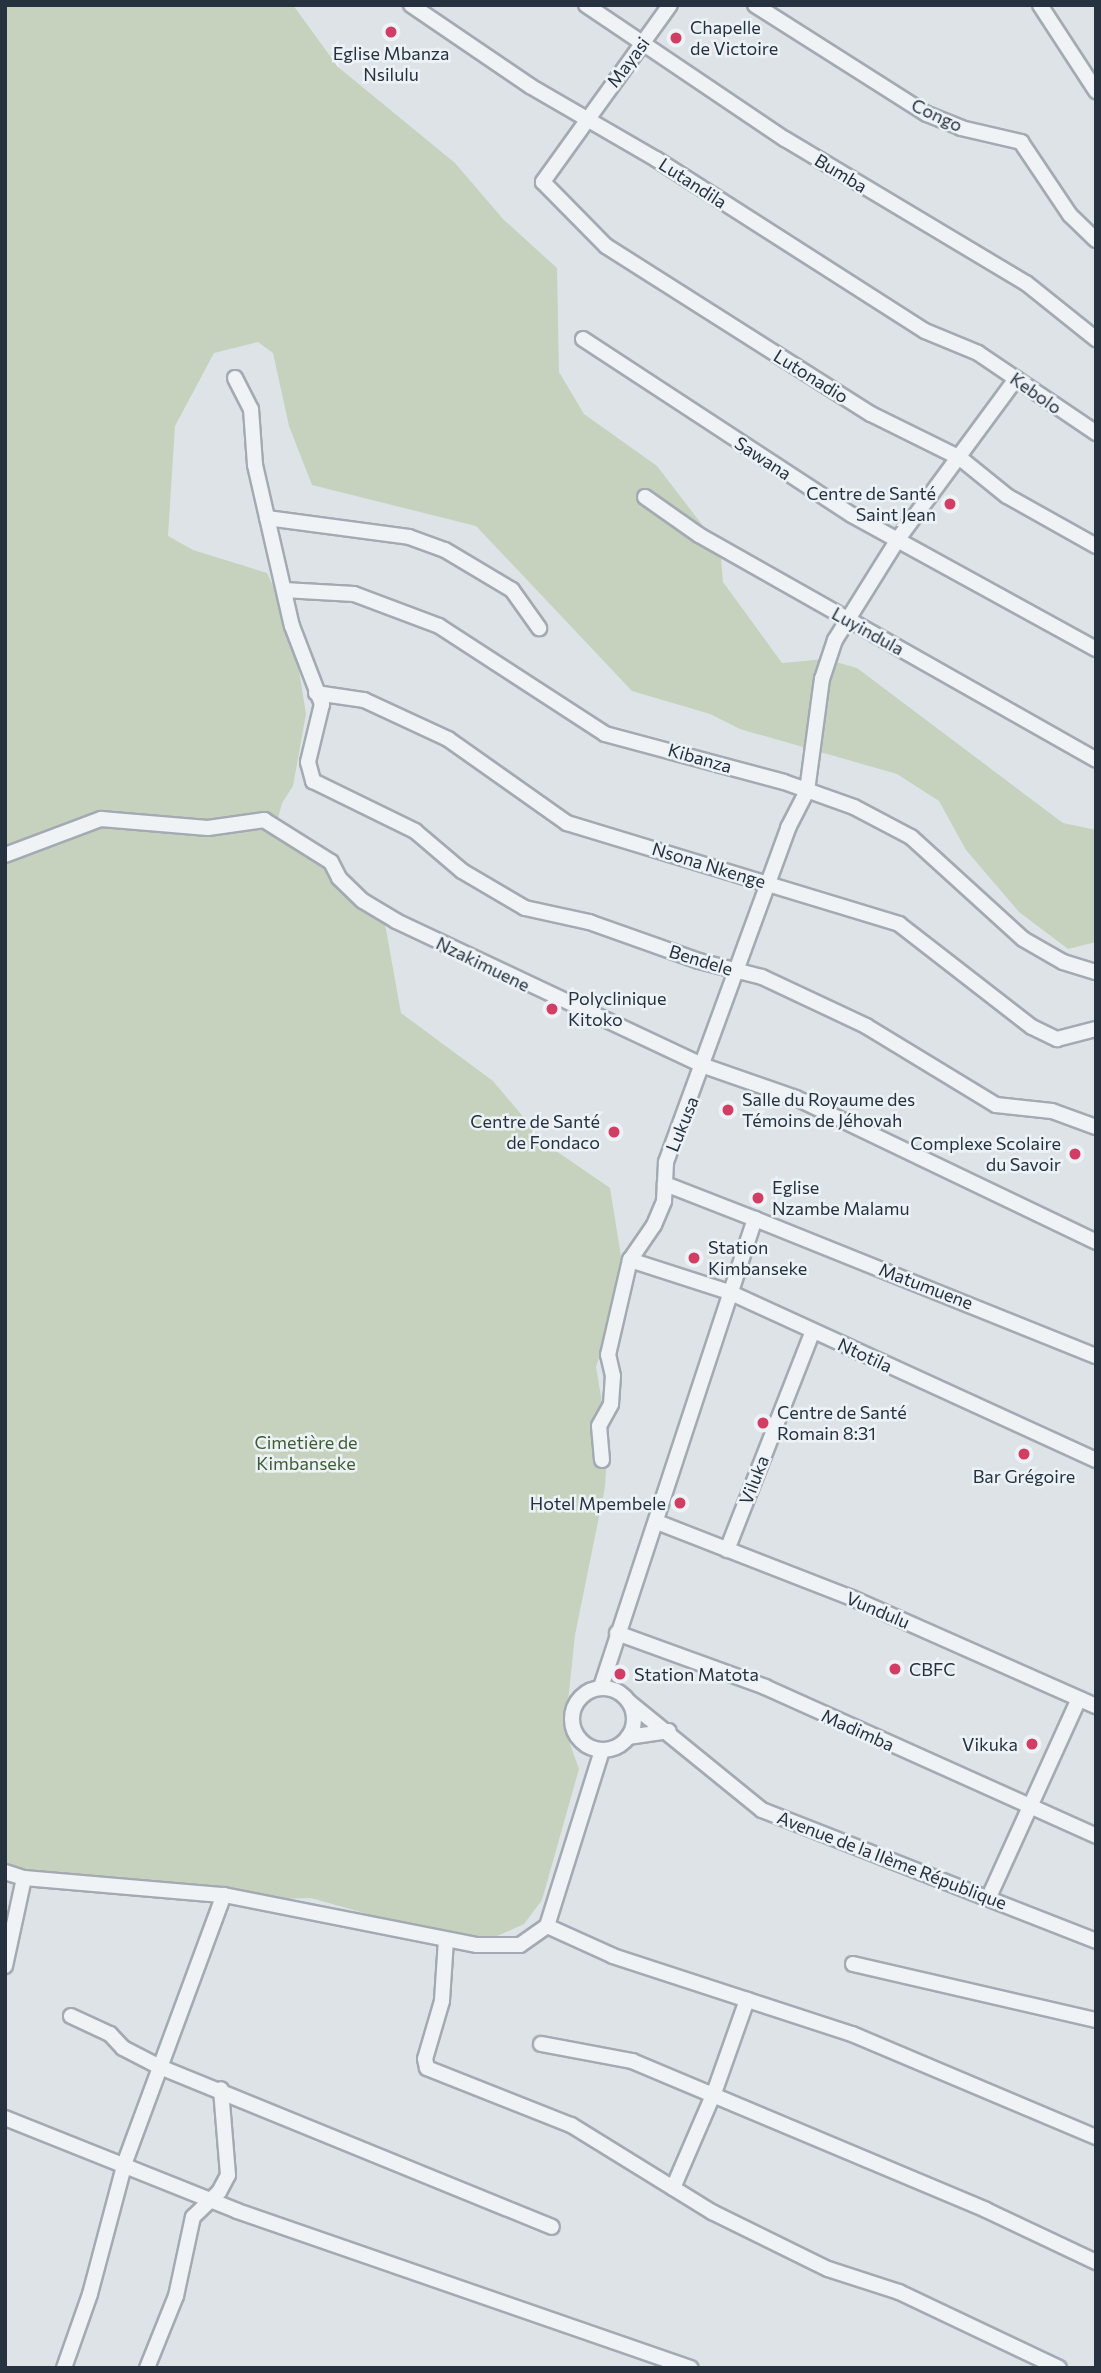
<!DOCTYPE html>
<meta charset="utf-8">
<style>
body{margin:0}
#map{position:relative;width:1101px;height:2373px;overflow:hidden;background:#dee3e8;font-family:Commissioner,sans-serif}
div>[style]{position:absolute}
.green>*{inset:0;background:#c6d2be}
.roads{filter:drop-shadow(2px 0 #a3aab2) drop-shadow(-2px 0 #a3aab2) drop-shadow(0 2px #a3aab2) drop-shadow(0 -2px #a3aab2)}
.minor>*{height:14px;margin:-7px;padding:0 7px;transform-origin:7px;border-radius:7px;background:#f0f3f6}
.minor>.ring{margin:-7px;padding:0;box-sizing:content-box;background:none;border:14px solid #f0f3f6;border-radius:50%}
.dots>*{width:19px;height:19px;translate:-50% -50%;box-sizing:border-box;border:4px solid #edf2f6;border-radius:50%}
span{translate:-50% -50%;white-space:nowrap;text-align:center;line-height:1.15;-webkit-text-stroke:5px #edf2f6;paint-order:stroke}
.poi-label{font-size:18px;color:#26323f}
.left{translate:0 -50%;text-align:left}
.right{translate:-100% -50%;text-align:right}
.street-label{font-size:18px;color:#26323f}
.park-label{font-size:18px;color:#3f5b33}
.frame{position:absolute;inset:0;border:7px solid #26323f;pointer-events:none}
</style>
<div id="map">
<div class="green">
<div style="clip-path:polygon(5px 5px,293px 5px,338px 67px,455px 163px,503px 219px,557px 268px,559px 372px,584px 414px,657px 466px,720px 548px,723px 582px,782px 663px,825px 659px,857px 668px,1063px 823px,1096px 830px,1096px 942px,1068px 949px,1019px 912px,966px 850px,939px 801px,897px 774px,740px 729px,710px 714px,632px 691px,476px 526px,312px 485px,289px 426px,273px 353px,258px 342px,214px 353px,175px 426px,168px 536px,193px 550px,267px 573px,292px 626px,306px 714px,293px 786px,282px 803px,276px 826px,311px 846px,353px 896px,385px 924px,401px 1013px,493px 1081px,546px 1144px,610px 1188px,621px 1256px,614px 1309px,596px 1367px,608px 1438px,605px 1487px,575px 1635px,565px 1730px,579px 1769px,542px 1900px,524px 1924px,477px 1945px,311px 1898px,241px 1900px,5px 1872px)"></div>
</div>
<div class="roads">
<div class="minor">
<div style="left:411px;top:5px;width:144px;rotate:34.2deg"></div>
<div style="left:530px;top:86px;width:146px;rotate:30.1deg"></div>
<div style="left:656px;top:159px;width:319px;rotate:32.6deg"></div>
<div style="left:925px;top:331px;width:57px;rotate:22.5deg"></div>
<div style="left:978px;top:353px;width:143px;rotate:34.1deg"></div>
<div style="left:586px;top:5px;width:240px;rotate:34deg"></div>
<div style="left:785px;top:139px;width:281px;rotate:30.9deg"></div>
<div style="left:1026px;top:283px;width:90px;rotate:38.7deg"></div>
<div style="left:670px;top:5px;width:218px;rotate:125.7deg"></div>
<div style="left:543px;top:182px;width:90px;rotate:45.5deg"></div>
<div style="left:606px;top:246px;width:314px;rotate:32.4deg"></div>
<div style="left:871px;top:414px;width:99px;rotate:26.3deg"></div>
<div style="left:960px;top:458px;width:60px;rotate:39deg"></div>
<div style="left:1007px;top:496px;width:102px;rotate:29.3deg"></div>
<div style="left:755px;top:5px;width:204px;rotate:32.4deg"></div>
<div style="left:927px;top:114px;width:37px;rotate:22deg"></div>
<div style="left:961px;top:128px;width:62px;rotate:13.1deg"></div>
<div style="left:1021px;top:142px;width:88px;rotate:56.1deg"></div>
<div style="left:1070px;top:215px;width:36px;rotate:44deg"></div>
<div style="left:1040px;top:5px;width:103px;rotate:56.9deg"></div>
<div style="left:583px;top:339px;width:321px;rotate:33.2deg"></div>
<div style="left:852px;top:515px;width:278px;rotate:28.8deg"></div>
<div style="left:235px;top:378px;width:35px;rotate:63deg"></div>
<div style="left:251px;top:409px;width:56px;rotate:85.9deg"></div>
<div style="left:255px;top:465px;width:165px;rotate:77.1deg"></div>
<div style="left:292px;top:626px;width:84px;rotate:69deg"></div>
<div style="left:322px;top:704px;width:60px;rotate:103.6deg"></div>
<div style="left:308px;top:762px;width:20px;rotate:75deg"></div>
<div style="left:313px;top:781px;width:114px;rotate:26.1deg"></div>
<div style="left:415px;top:831px;width:62px;rotate:40.4deg"></div>
<div style="left:462px;top:871px;width:73px;rotate:30.4deg"></div>
<div style="left:525px;top:908px;width:66px;rotate:12.3deg"></div>
<div style="left:589px;top:922px;width:117px;rotate:19.5deg"></div>
<div style="left:699px;top:961px;width:65px;rotate:14.3deg"></div>
<div style="left:762px;top:977px;width:115px;rotate:25.2deg"></div>
<div style="left:866px;top:1026px;width:152px;rotate:31.3deg"></div>
<div style="left:996px;top:1105px;width:56px;rotate:6.1deg"></div>
<div style="left:1052px;top:1111px;width:47px;rotate:20deg"></div>
<div style="left:645px;top:497px;width:66px;rotate:35.1deg"></div>
<div style="left:699px;top:535px;width:456px;rotate:29.5deg"></div>
<div style="left:267px;top:518px;width:143px;rotate:7.6deg"></div>
<div style="left:409px;top:537px;width:38px;rotate:20deg"></div>
<div style="left:445px;top:550px;width:78px;rotate:30.8deg"></div>
<div style="left:512px;top:590px;width:47px;rotate:54.6deg"></div>
<div style="left:284px;top:590px;width:70px;rotate:3.3deg"></div>
<div style="left:354px;top:594px;width:91px;rotate:20.6deg"></div>
<div style="left:439px;top:626px;width:198px;rotate:33deg"></div>
<div style="left:605px;top:734px;width:185px;rotate:15deg"></div>
<div style="left:784px;top:782px;width:74px;rotate:19.7deg"></div>
<div style="left:854px;top:807px;width:64px;rotate:27.8deg"></div>
<div style="left:911px;top:837px;width:151px;rotate:42.3deg"></div>
<div style="left:1023px;top:939px;width:46px;rotate:29.9deg"></div>
<div style="left:1063px;top:962px;width:34px;rotate:17deg"></div>
<div style="left:316px;top:693px;width:49px;rotate:8.3deg"></div>
<div style="left:364px;top:700px;width:93px;rotate:24.9deg"></div>
<div style="left:448px;top:739px;width:146px;rotate:35.2deg"></div>
<div style="left:567px;top:823px;width:347px;rotate:16.9deg"></div>
<div style="left:899px;top:924px;width:168px;rotate:37.8deg"></div>
<div style="left:1032px;top:1027px;width:28px;rotate:26deg"></div>
<div style="left:1057px;top:1039px;width:40px;rotate:-14.4deg"></div>
<div style="left:5px;top:855px;width:103px;rotate:-20.6deg"></div>
<div style="left:101px;top:819px;width:107px;rotate:4.8deg"></div>
<div style="left:208px;top:828px;width:57px;rotate:-8.1deg"></div>
<div style="left:264px;top:820px;width:79px;rotate:32.1deg"></div>
<div style="left:331px;top:862px;width:18px;rotate:63deg"></div>
<div style="left:339px;top:878px;width:33px;rotate:44deg"></div>
<div style="left:363px;top:901px;width:39px;rotate:31deg"></div>
<div style="left:396px;top:921px;width:340px;rotate:25.2deg"></div>
<div style="left:704px;top:1066px;width:97px;rotate:19.2deg"></div>
<div style="left:796px;top:1098px;width:333px;rotate:25.6deg"></div>
<div style="left:755px;top:1219px;width:367px;rotate:21.9deg"></div>
<div style="left:630px;top:1260px;width:104px;rotate:17.9deg"></div>
<div style="left:729px;top:1292px;width:404px;rotate:24.6deg"></div>
<div style="left:602px;top:1460px;width:34px;rotate:-95deg"></div>
<div style="left:599px;top:1426px;width:25px;rotate:-61deg"></div>
<div style="left:611px;top:1404px;width:28px;rotate:-86deg"></div>
<div style="left:613px;top:1376px;width:22px;rotate:-103deg"></div>
<div style="left:608px;top:1355px;width:98px;rotate:-77deg"></div>
<div style="left:630px;top:1260px;width:42px;rotate:-55.6deg"></div>
<div style="left:654px;top:1225px;width:26px;rotate:-67deg"></div>
<div style="left:664px;top:1201px;width:39px;rotate:-87deg"></div>
<div style="left:666px;top:1162px;width:356px;rotate:-69.9deg"></div>
<div style="left:788px;top:828px;width:42px;rotate:-62.8deg"></div>
<div style="left:807px;top:791px;width:113px;rotate:-82.4deg"></div>
<div style="left:822px;top:679px;width:41px;rotate:-71.6deg"></div>
<div style="left:835px;top:640px;width:119px;rotate:-58deg"></div>
<div style="left:898px;top:539px;width:199px;rotate:-53.6deg"></div>
<div style="left:657px;top:1522px;width:209px;rotate:21.3deg"></div>
<div style="left:852px;top:1598px;width:267px;rotate:23.9deg"></div>
<div style="left:727px;top:1550px;width:235px;rotate:-68.6deg"></div>
<div style="left:617px;top:1633px;width:158px;rotate:20deg"></div>
<div style="left:765px;top:1687px;width:363px;rotate:24.2deg"></div>
<div style="left:601px;top:1687px;width:493px;rotate:-71.8deg"></div>
<div style="left:755px;top:1219px;width:97px;rotate:-158.7deg"></div>
<div class="ring" style="left:572px;top:1688px;width:48px;height:48px"></div>
<div style="left:629px;top:1702px;width:171px;rotate:39.1deg"></div>
<div style="left:762px;top:1810px;width:359px;rotate:21.4deg"></div>
<div style="left:628px;top:1737px;width:41px;rotate:-8.3deg"></div>
<div style="left:5px;top:1872px;width:20px;rotate:18deg"></div>
<div style="left:24px;top:1878px;width:201px;rotate:4.9deg"></div>
<div style="left:224px;top:1895px;width:258px;rotate:11.2deg"></div>
<div style="left:477px;top:1945px;width:43px"></div>
<div style="left:520px;top:1945px;width:33px;rotate:-35deg"></div>
<div style="left:547px;top:1926px;width:184px;rotate:-72.6deg"></div>
<div style="left:989px;top:1897px;width:217px;rotate:-65.6deg"></div>
<div style="left:547px;top:1926px;width:72px;rotate:24.4deg"></div>
<div style="left:613px;top:1956px;width:251px;rotate:18.1deg"></div>
<div style="left:852px;top:2034px;width:265px;rotate:22.9deg"></div>
<div style="left:446px;top:1940px;width:61px;rotate:93.8deg"></div>
<div style="left:442px;top:2001px;width:60px;rotate:106.3deg"></div>
<div style="left:425px;top:2059px;width:9px;rotate:77deg"></div>
<div style="left:427px;top:2068px;width:155px;rotate:21.6deg"></div>
<div style="left:571px;top:2125px;width:166px;rotate:31.7deg"></div>
<div style="left:712px;top:2212px;width:129px;rotate:26.2deg"></div>
<div style="left:828px;top:2269px;width:75px;rotate:17.9deg"></div>
<div style="left:899px;top:2292px;width:177px;rotate:25.4deg"></div>
<div style="left:853px;top:1964px;width:249px;rotate:13deg"></div>
<div style="left:5px;top:1966px;width:90px;rotate:-77.8deg"></div>
<div style="left:71px;top:2016px;width:43px;rotate:24.8deg"></div>
<div style="left:110px;top:2034px;width:19px;rotate:47deg"></div>
<div style="left:123px;top:2048px;width:42px;rotate:27.2deg"></div>
<div style="left:160px;top:2067px;width:423px;rotate:22.2deg"></div>
<div style="left:541px;top:2044px;width:93px;rotate:10.6deg"></div>
<div style="left:632px;top:2061px;width:384px;rotate:22.8deg"></div>
<div style="left:986px;top:2210px;width:122px;rotate:25.3deg"></div>
<div style="left:5px;top:2118px;width:250px;rotate:21.8deg"></div>
<div style="left:237px;top:2211px;width:480px;rotate:19.1deg"></div>
<div style="left:673px;top:2188px;width:103px;rotate:-66.7deg"></div>
<div style="left:714px;top:2093px;width:99px;rotate:-70.5deg"></div>
<div style="left:64px;top:2368px;width:78px;rotate:-70.6deg"></div>
<div style="left:90px;top:2294px;width:137px;rotate:-75.1deg"></div>
<div style="left:125px;top:2162px;width:285px;rotate:-69.7deg"></div>
<div style="left:147px;top:2368px;width:78px;rotate:-68.1deg"></div>
<div style="left:176px;top:2296px;width:81px;rotate:-77.9deg"></div>
<div style="left:193px;top:2217px;width:36px;rotate:-44deg"></div>
<div style="left:219px;top:2192px;width:19px;rotate:-62deg"></div>
<div style="left:228px;top:2175px;width:86px;rotate:-94.7deg"></div>
</div>
</div>
<div class="dots">
<div style="left:391px;top:32px;background:#d23d64"></div>
<div style="left:676px;top:38px;background:#d23d64"></div>
<div style="left:950px;top:504px;background:#d23d64"></div>
<div style="left:552px;top:1009px;background:#d23d64"></div>
<div style="left:728px;top:1110px;background:#d23d64"></div>
<div style="left:614px;top:1132px;background:#d23d64"></div>
<div style="left:1075px;top:1154px;background:#d23d64"></div>
<div style="left:758px;top:1198px;background:#d23d64"></div>
<div style="left:694px;top:1258px;background:#d23d64"></div>
<div style="left:763px;top:1423px;background:#d23d64"></div>
<div style="left:1024px;top:1454px;background:#d23d64"></div>
<div style="left:680px;top:1503px;background:#d23d64"></div>
<div style="left:895px;top:1669px;background:#d23d64"></div>
<div style="left:620px;top:1674px;background:#d23d64"></div>
<div style="left:1032px;top:1744px;background:#d23d64"></div>
</div>
<div class="poi-label">
<span class="left" style="left:690px;top:38px">Chapelle<br>de Victoire</span>
<span style="left:391px;top:64px">Eglise Mbanza<br>Nsilulu</span>
<span class="right" style="left:936px;top:504px">Centre de Santé<br>Saint Jean</span>
<span class="left" style="left:568px;top:1009px">Polyclinique<br>Kitoko</span>
<span class="left" style="left:742px;top:1110px">Salle du Royaume des<br>Témoins de Jéhovah</span>
<span class="right" style="left:600px;top:1132px">Centre de Santé<br>de Fondaco</span>
<span class="right" style="left:1061px;top:1154px">Complexe Scolaire<br>du Savoir</span>
<span class="left" style="left:772px;top:1198px">Eglise<br>Nzambe Malamu</span>
<span class="left" style="left:708px;top:1258px">Station<br>Kimbanseke</span>
<span class="left" style="left:777px;top:1423px">Centre de Santé<br>Romain 8:31</span>
<span style="left:1024px;top:1476px">Bar Grégoire</span>
<span class="right" style="left:666px;top:1503px">Hotel Mpembele</span>
<span class="left" style="left:909px;top:1669px">CBFC</span>
<span class="left" style="left:634px;top:1674px">Station Matota</span>
<span class="right" style="left:1018px;top:1744px">Vikuka</span>
</div>
<div class="street-label">
<span style="left:628px;top:62px;rotate:-53deg">Mayasi</span>
<span style="left:937px;top:115px;rotate:25deg">Congo</span>
<span style="left:841px;top:173px;rotate:31deg">Bumba</span>
<span style="left:693px;top:183px;rotate:33deg">Lutandila</span>
<span style="left:811px;top:376px;rotate:32deg">Lutonadio</span>
<span style="left:1036px;top:393px;rotate:35deg">Kebolo</span>
<span style="left:763px;top:458px;rotate:33deg">Sawana</span>
<span style="left:868px;top:631px;rotate:29deg">Luyindula</span>
<span style="left:700px;top:758px;rotate:16deg">Kibanza</span>
<span style="left:709px;top:865px;rotate:17deg">Nsona Nkenge</span>
<span style="left:701px;top:960px;rotate:17deg">Bendele</span>
<span style="left:483px;top:964px;rotate:26deg">Nzakimuene</span>
<span style="left:682px;top:1124px;rotate:-68deg">Lukusa</span>
<span style="left:926px;top:1286px;rotate:21deg">Matumuene</span>
<span style="left:865px;top:1355px;rotate:25deg">Ntotila</span>
<span style="left:754px;top:1480px;rotate:-69deg">Viluka</span>
<span style="left:878px;top:1610px;rotate:23deg">Vundulu</span>
<span style="left:858px;top:1730px;rotate:24deg">Madimba</span>
<span style="left:892px;top:1860px;rotate:21deg">Avenue de la IIème République</span>
</div>
<div class="park-label">
<span style="left:306px;top:1453px">Cimetière de<br>Kimbanseke</span>
</div>
<div class="frame"></div>
</div>
